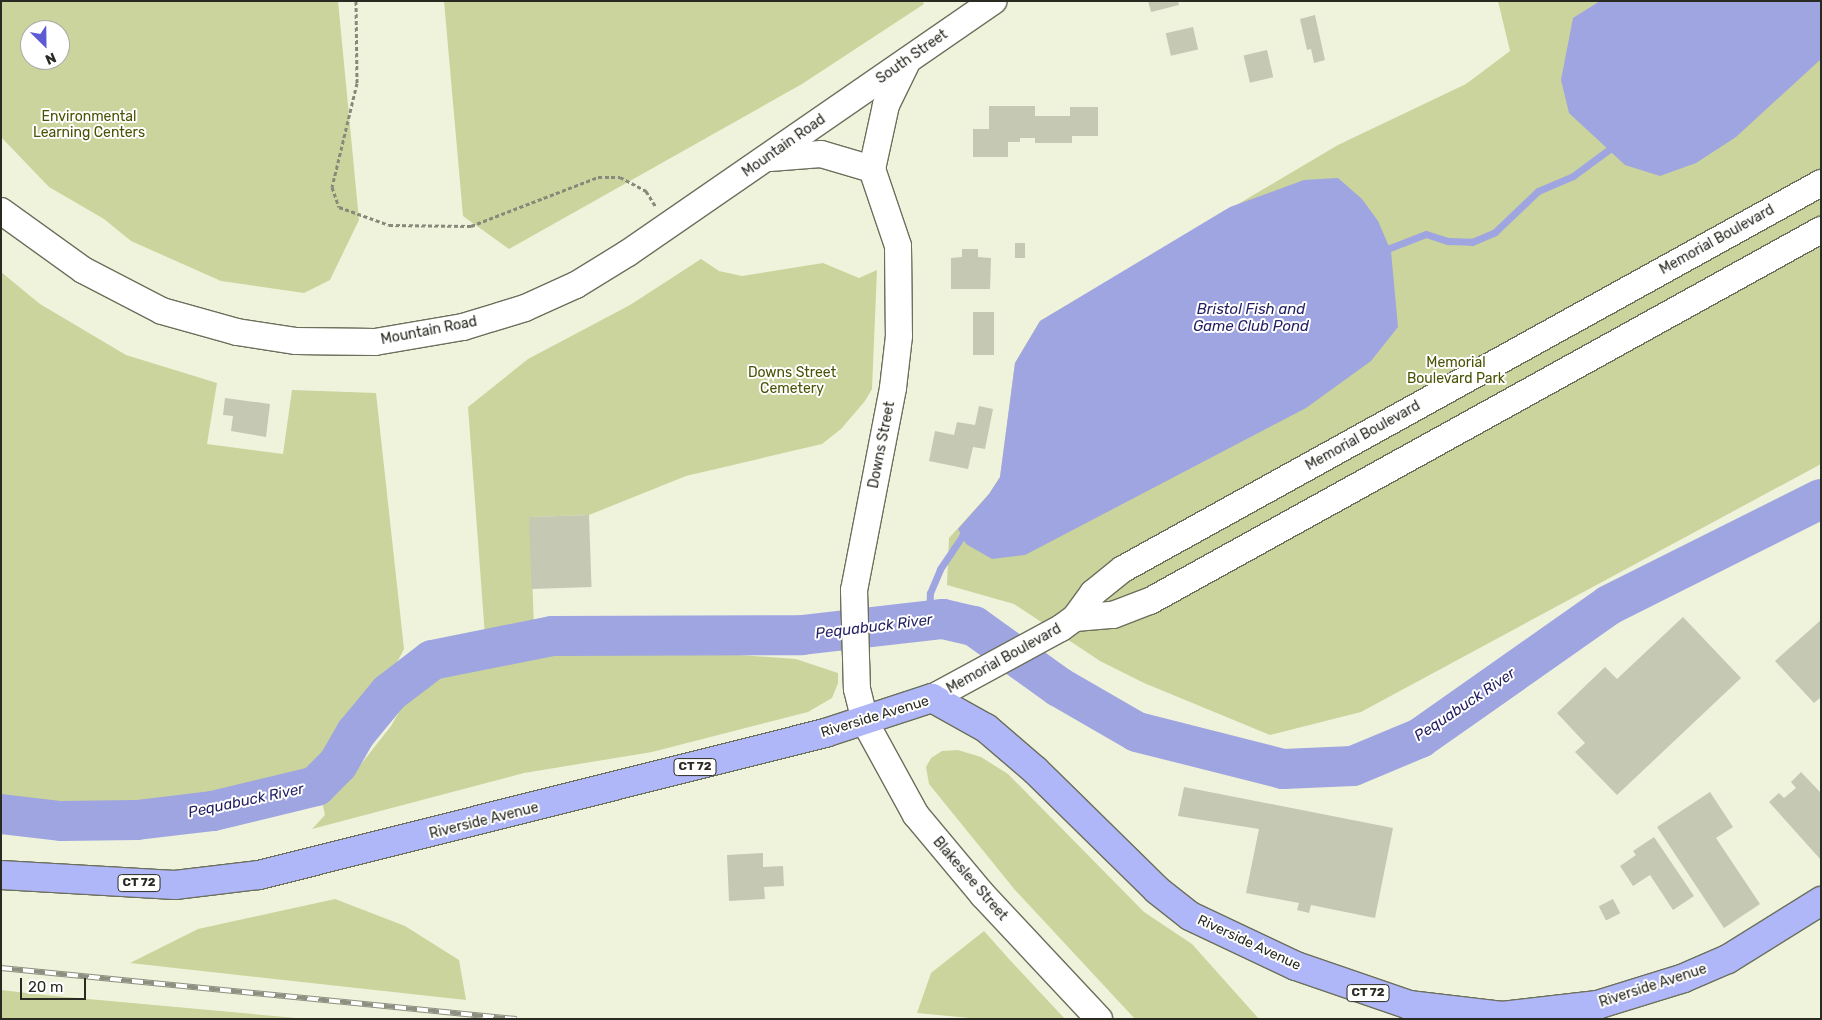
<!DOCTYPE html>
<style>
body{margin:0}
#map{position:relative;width:1822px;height:1020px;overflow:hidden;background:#eff3dc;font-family:Rubik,sans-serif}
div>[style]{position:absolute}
.green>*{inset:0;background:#cbd49c}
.water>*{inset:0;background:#9ea5e0}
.stream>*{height:7px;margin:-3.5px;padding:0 3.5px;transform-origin:3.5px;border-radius:3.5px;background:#9ea5e0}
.river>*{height:40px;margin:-20px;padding:0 20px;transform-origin:20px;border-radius:20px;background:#9ea5e0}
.building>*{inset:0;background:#c5c8b3;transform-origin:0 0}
.path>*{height:3px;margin-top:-1.5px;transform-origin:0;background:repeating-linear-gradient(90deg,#878a7b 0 4px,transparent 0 6.5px)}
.roads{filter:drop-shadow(1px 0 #6c6f5c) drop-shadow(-1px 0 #6c6f5c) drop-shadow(0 1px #6c6f5c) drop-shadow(0 -1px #6c6f5c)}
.secondary>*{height:26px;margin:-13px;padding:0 13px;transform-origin:13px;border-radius:13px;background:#fff}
.highway>*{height:28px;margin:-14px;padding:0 14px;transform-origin:14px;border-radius:14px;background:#afb7f9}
.rail>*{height:5.5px;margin-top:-2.75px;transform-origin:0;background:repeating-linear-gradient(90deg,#fff 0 11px,#8d9080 0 22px);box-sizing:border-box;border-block:1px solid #8d9080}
span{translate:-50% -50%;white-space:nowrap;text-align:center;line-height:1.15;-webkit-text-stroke:4px #fff;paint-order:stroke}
.shield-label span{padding:1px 4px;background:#fff;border:1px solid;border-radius:4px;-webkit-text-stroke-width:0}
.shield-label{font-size:12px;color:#292b22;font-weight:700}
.street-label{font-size:14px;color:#292b22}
.park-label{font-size:14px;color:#4b5203}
.water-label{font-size:15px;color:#231f63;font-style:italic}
.frame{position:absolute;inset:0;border:2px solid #292b22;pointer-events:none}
.north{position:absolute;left:20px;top:20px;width:50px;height:50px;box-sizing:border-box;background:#fff;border:1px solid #a9aaa7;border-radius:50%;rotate:157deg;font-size:14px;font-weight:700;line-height:20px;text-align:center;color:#292b22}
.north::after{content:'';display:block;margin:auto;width:18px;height:22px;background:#5c5bd3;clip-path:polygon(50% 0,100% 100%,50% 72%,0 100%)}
.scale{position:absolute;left:20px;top:978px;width:66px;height:22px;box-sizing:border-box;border:2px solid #292b22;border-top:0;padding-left:6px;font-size:15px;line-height:18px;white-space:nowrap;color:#292b22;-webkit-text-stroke:4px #fff;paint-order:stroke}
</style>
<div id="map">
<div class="green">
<div style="clip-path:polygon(evenodd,1px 1px,338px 1px,359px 220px,330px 280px,304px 293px,221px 281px,131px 241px,104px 219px,49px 187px,1px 137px,1px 1px,30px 30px,60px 30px,60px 60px,30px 60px,30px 30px)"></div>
<div style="clip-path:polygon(444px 1px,922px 1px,924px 4px,802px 84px,509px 249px,463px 216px)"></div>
<div style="clip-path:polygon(1498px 1px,1821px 1px,1821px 464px,1361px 712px,1270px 735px,1144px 683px,1100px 661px,1014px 604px,947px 585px,949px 538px,989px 494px,1000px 477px,1015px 363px,1040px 321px,1338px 145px,1466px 84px,1510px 51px)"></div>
<div style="clip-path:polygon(701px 259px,719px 271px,742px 276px,823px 263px,859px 278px,877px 270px,872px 389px,865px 401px,841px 429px,822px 444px,686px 476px,589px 515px,530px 517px,534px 628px,485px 636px,468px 407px,528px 359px,630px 305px)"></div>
<div style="clip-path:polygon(1px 272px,40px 304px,126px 355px,217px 383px,207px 444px,283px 454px,292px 390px,376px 393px,404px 649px,393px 670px,361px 703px,320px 761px,292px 782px,205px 802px,60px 806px,1px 800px)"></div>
<div style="clip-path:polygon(553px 647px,639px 648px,796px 659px,838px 673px,838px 683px,832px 698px,808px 712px,652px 752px,524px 773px,312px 829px,325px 815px,322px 802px,347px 782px,391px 726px,403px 705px,423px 687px,451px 672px,508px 655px)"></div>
<div style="clip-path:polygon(958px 750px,981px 757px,1008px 774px,1144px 912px,1192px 944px,1259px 1019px,1135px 1019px,1015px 890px,929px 784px,926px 767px,931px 758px,942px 751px)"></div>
<div style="clip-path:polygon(335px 899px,405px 926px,459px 960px,466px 1000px,130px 963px,198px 929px)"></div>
<div style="clip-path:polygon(984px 931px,1009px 959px,1065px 1019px,981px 1019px,917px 1013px,931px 973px)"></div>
<div style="clip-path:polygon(1px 990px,44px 995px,307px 1019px,1px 1019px)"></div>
</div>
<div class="water">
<div style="clip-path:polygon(1600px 1px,1821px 1px,1821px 59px,1736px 137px,1696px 163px,1660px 176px,1625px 165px,1569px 113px,1561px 80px,1573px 18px)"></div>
<div style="clip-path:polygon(1338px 178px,1362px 199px,1378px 221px,1391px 251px,1398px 327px,1371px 361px,1306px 408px,1025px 555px,992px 559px,966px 544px,958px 529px,989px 494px,1000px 477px,1015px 363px,1040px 321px,1230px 207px,1304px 180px)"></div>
</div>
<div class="stream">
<div style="left:1382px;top:251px;width:47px;rotate:-21.1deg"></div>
<div style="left:1426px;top:234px;width:23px;rotate:18deg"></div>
<div style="left:1448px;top:241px;width:24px;rotate:2deg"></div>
<div style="left:1472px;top:242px;width:25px;rotate:-23deg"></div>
<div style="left:1495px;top:232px;width:59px;rotate:-43.6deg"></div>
<div style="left:1538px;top:191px;width:38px;rotate:-23deg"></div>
<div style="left:1573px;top:176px;width:52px;rotate:-36.4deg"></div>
<div style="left:929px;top:620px;width:27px;rotate:-88deg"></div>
<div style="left:930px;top:593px;width:26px;rotate:-67deg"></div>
<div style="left:940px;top:569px;width:40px;rotate:-56deg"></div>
<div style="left:962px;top:536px;width:9px;rotate:-32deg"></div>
</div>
<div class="river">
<div style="left:1px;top:814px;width:60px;rotate:6.7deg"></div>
<div style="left:61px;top:821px;width:76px;rotate:-0.8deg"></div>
<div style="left:137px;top:820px;width:77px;rotate:-6.8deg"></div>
<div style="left:213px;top:811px;width:106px;rotate:-13.6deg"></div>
<div style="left:316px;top:786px;width:31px;rotate:-45deg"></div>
<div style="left:338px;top:764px;width:36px;rotate:-60deg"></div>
<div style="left:356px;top:733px;width:52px;rotate:-50.5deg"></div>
<div style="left:389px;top:693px;width:54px;rotate:-37.5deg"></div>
<div style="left:432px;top:660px;width:122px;rotate:-11.3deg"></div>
<div style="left:552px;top:636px;width:250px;rotate:-0.2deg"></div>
<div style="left:802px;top:635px;width:142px;rotate:-6.5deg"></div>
<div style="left:943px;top:619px;width:32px;rotate:13deg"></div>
<div style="left:974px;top:626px;width:105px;rotate:35.7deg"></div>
<div style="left:1059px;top:687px;width:90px;rotate:30deg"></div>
<div style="left:1137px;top:732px;width:151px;rotate:14.2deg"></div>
<div style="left:1283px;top:769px;width:70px;rotate:-2.5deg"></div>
<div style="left:1353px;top:766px;width:73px;rotate:-22.7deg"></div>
<div style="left:1420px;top:738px;width:231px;rotate:-35.1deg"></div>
<div style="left:1609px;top:605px;width:237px;rotate:-26.6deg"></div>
</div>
<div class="building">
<div style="clip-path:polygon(1148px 1px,1178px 1px,1179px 5px,1151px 12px)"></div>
<div style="clip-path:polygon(1315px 15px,1325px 60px,1314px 63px,1311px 49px,1307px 50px,1300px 19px)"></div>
<div style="left:1193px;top:27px;width:23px;height:28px;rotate:77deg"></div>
<div style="left:1267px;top:50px;width:28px;height:24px;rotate:77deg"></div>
<div style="clip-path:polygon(989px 106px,1035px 106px,1035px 116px,1070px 116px,1070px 107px,1098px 107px,1098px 136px,1072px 136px,1072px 143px,1035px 143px,1035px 138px,1020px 138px,1020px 142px,1008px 142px,1008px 157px,973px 157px,973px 129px,989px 129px)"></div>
<div style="left:1015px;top:243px;width:10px;height:15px"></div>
<div style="clip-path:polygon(962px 249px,978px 249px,978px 257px,991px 258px,990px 289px,951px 289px,951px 258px,962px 257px)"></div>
<div style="left:973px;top:312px;width:21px;height:43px"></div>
<div style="clip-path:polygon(225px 398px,270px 404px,266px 437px,231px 431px,233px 416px,223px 415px)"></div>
<div style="clip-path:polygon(979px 406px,993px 409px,985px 449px,973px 447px,968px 469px,929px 461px,935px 431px,954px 435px,957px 422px,975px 425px)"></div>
<div style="left:589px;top:515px;width:72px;height:60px;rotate:88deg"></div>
<div style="clip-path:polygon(1683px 617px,1741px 678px,1617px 795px,1575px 752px,1585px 743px,1557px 713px,1605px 667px,1617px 679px)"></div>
<div style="clip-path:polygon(1821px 620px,1821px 697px,1814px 703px,1775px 661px)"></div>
<div style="clip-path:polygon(1801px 772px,1821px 793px,1821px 860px,1769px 802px,1779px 793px,1784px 798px,1796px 788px,1791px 782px)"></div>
<div style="clip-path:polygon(1184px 787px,1393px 828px,1375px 918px,1311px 905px,1309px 913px,1297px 910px,1299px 903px,1246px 893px,1259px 829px,1178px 816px)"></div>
<div style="clip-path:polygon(1710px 792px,1733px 827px,1716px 838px,1760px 904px,1724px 928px,1657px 827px)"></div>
<div style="clip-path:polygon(1654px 837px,1694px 896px,1673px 910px,1650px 875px,1633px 886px,1620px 866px,1636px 855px,1633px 851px)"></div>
<div style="clip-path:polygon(763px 853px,763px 867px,783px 866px,784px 886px,764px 887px,765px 899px,729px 901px,727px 855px)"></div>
<div style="left:1613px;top:899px;width:16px;height:16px;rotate:63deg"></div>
</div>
<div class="path">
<div style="left:356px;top:1px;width:82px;rotate:89.3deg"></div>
<div style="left:357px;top:83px;width:107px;rotate:103.5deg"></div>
<div style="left:332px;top:187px;width:21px;rotate:71deg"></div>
<div style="left:339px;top:207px;width:53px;rotate:19.8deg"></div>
<div style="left:389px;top:225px;width:82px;rotate:0.7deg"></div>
<div style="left:471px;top:226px;width:136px;rotate:-21.1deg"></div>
<div style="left:598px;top:177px;width:22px"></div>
<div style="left:620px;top:177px;width:30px;rotate:28deg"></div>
<div style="left:646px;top:191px;width:19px;rotate:58deg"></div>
</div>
<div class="roads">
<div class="secondary">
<div style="left:906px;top:64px;width:46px;rotate:116deg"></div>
<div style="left:886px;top:105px;width:66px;rotate:102.3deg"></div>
<div style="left:872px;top:169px;width:81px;rotate:71.3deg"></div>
<div style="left:898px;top:246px;width:90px;rotate:89.4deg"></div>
<div style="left:899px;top:336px;width:52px;rotate:96.6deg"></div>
<div style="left:893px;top:388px;width:206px;rotate:100.9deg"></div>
<div style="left:854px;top:590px;width:99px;rotate:88.3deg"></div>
<div style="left:857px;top:689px;width:34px;rotate:76deg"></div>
<div style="left:865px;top:722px;width:106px;rotate:61.3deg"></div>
<div style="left:916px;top:815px;width:104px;rotate:50.1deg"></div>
<div style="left:983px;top:895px;width:170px;rotate:46.9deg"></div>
<div style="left:770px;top:158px;width:51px;rotate:-4.5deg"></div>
<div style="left:821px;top:154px;width:53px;rotate:16.4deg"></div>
<div style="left:1px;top:211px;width:101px;rotate:35.7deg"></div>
<div style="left:83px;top:270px;width:89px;rotate:27.4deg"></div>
<div style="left:162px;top:311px;width:78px;rotate:15.6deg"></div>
<div style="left:237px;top:332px;width:60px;rotate:8.7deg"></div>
<div style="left:296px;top:341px;width:79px;rotate:0.7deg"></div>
<div style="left:375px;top:342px;width:89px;rotate:-9.7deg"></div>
<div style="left:463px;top:327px;width:65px;rotate:-17deg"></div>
<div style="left:525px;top:308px;width:56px;rotate:-24.3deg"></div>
<div style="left:576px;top:285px;width:61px;rotate:-31.6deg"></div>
<div style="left:628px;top:253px;width:444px;rotate:-34.6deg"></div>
<div style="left:1075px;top:618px;width:38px;rotate:-5deg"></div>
<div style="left:1113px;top:615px;width:40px;rotate:-21deg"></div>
<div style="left:1150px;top:601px;width:767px;rotate:-28.94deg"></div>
<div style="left:932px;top:698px;width:147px;rotate:-28.5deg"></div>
<div style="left:1061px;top:628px;width:17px;rotate:-36deg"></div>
<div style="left:1075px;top:618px;width:31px;rotate:-54deg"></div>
<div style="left:1093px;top:593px;width:38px;rotate:-39deg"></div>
<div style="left:1123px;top:569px;width:798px;rotate:-28.94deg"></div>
</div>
<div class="highway">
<div style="left:1px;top:875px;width:174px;rotate:3.3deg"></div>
<div style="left:175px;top:885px;width:85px;rotate:-6.8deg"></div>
<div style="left:259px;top:875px;width:584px;rotate:-14.08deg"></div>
<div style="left:825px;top:733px;width:113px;rotate:-18.1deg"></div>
<div style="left:932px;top:698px;width:62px;rotate:29.1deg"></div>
<div style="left:986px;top:728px;width:65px;rotate:40.6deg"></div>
<div style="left:1035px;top:770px;width:171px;rotate:44.5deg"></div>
<div style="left:1157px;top:890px;width:42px;rotate:38.2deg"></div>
<div style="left:1190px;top:916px;width:117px;rotate:25.3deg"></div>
<div style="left:1296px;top:966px;width:120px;rotate:19deg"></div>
<div style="left:1409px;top:1005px;width:94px;rotate:6.7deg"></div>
<div style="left:1502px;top:1016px;width:96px;rotate:-6.6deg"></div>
<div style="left:1597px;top:1005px;width:91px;rotate:-17.2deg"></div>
<div style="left:1684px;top:978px;width:48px;rotate:-23.4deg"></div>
<div style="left:1728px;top:959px;width:110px;rotate:-31.9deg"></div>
</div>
</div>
<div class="rail">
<div style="left:1px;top:968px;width:518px;rotate:5.66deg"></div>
</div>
<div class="shield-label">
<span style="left:695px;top:767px">CT 72</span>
<span style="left:139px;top:883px">CT 72</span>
<span style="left:1368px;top:993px">CT 72</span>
</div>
<div class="street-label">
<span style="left:912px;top:57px;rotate:-35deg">South Street</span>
<span style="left:784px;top:146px;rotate:-35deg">Mountain Road</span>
<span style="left:1717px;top:240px;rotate:-29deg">Memorial Boulevard</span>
<span style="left:429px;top:331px;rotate:-11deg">Mountain Road</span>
<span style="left:1363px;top:436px;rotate:-29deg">Memorial Boulevard</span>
<span style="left:882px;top:445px;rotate:-79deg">Downs Street</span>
<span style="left:1004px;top:659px;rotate:-29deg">Memorial Boulevard</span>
<span style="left:875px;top:717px;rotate:-17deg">Riverside Avenue</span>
<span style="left:484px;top:821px;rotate:-14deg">Riverside Avenue</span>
<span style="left:970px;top:879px;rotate:49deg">Blakeslee Street</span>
<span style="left:1249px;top:943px;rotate:25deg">Riverside Avenue</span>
<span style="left:1653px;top:986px;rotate:-18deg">Riverside Avenue</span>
</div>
<div class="park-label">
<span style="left:89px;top:125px">Environmental<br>Learning Centers</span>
<span style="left:1456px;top:371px">Memorial<br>Boulevard Park</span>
<span style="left:792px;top:381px">Downs Street<br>Cemetery</span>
</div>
<div class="water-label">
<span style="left:1251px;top:318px">Bristol Fish and<br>Game Club Pond</span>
<span style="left:874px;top:627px;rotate:-7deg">Pequabuck River</span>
<span style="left:1465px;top:705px;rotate:-34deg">Pequabuck River</span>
<span style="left:246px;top:801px;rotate:-12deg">Pequabuck River</span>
</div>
<div class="frame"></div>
<div class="north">N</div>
<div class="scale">20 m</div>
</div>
